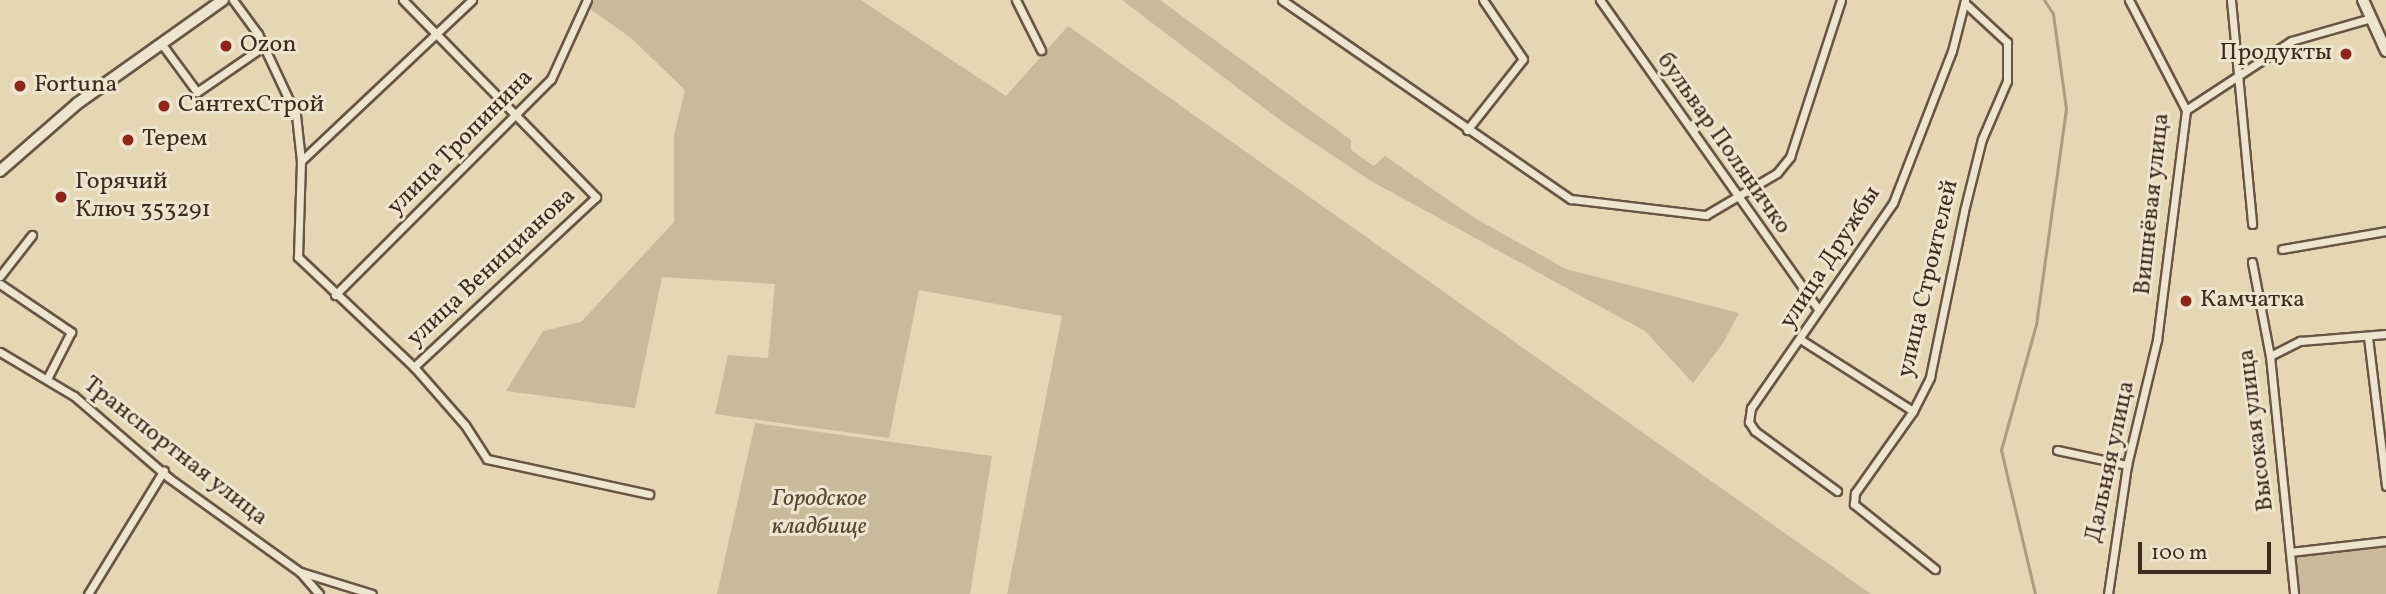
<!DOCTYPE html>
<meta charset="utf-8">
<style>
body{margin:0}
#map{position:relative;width:2386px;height:594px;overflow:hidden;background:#e5d7b4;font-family:Vollkorn,serif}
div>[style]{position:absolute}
.green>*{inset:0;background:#c9ba9b}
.stream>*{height:2.5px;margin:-1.25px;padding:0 1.25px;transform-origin:1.25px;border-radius:1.25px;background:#ad9c81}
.roads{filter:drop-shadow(2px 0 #695544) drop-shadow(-2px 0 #695544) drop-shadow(0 2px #695544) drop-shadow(0 -2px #695544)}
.street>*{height:7px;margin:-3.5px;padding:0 3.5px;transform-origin:3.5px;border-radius:3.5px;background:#eee5ce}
.secondary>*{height:10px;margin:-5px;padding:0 5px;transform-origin:5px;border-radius:5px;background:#eee5ce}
.dots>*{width:19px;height:19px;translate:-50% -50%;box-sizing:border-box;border:4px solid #eee5ce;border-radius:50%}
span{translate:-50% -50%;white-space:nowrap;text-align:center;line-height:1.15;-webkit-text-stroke:6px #eee5ce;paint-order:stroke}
.poi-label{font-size:24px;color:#402a1f}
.left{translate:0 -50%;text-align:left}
.right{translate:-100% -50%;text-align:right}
.street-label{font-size:24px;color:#402a1f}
.park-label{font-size:24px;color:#5b4738;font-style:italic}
.scale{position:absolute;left:2138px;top:542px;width:133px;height:32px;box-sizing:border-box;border:4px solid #402a1f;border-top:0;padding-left:9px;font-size:21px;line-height:24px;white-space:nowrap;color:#402a1f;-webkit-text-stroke:5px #eee5ce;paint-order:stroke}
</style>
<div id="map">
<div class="green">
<div style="clip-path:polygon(594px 0,861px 0,1006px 96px,1068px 26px,1871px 594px,1007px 594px,1062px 316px,919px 290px,889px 438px,715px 414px,728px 355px,768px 358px,775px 284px,662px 277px,635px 408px,506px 391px,543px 331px,581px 322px,674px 222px,674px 135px,685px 90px,631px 38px,590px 9px)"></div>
<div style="clip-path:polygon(1122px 0,1160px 0,1351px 140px,1351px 150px,1374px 166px,1385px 156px,1473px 217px,1566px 269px,1739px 313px,1723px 343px,1693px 383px,1645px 331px,1371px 181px,1284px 123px)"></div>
<div style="clip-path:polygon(755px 423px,992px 456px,970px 594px,717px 594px)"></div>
<div style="clip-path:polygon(2386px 543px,2386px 594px,2297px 594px,2293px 555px)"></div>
</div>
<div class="stream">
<div style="left:2035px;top:594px;width:148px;rotate:-103.3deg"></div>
<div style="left:2001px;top:450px;width:130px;rotate:-74.4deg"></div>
<div style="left:2036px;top:325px;width:218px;rotate:-82.1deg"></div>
<div style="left:2066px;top:109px;width:96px;rotate:-97.8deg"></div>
<div style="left:2053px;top:14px;width:17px;rotate:-123deg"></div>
</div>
<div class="roads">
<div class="street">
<div style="left:233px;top:0;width:42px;rotate:53.7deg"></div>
<div style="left:258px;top:34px;width:89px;rotate:64.9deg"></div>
<div style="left:296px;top:115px;width:46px;rotate:83.8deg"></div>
<div style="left:301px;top:161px;width:96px;rotate:91.8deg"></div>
<div style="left:298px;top:257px;width:160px;rotate:43.5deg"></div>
<div style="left:414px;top:367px;width:77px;rotate:48.7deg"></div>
<div style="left:465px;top:425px;width:40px;rotate:57.1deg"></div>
<div style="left:487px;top:459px;width:166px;rotate:12.2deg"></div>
<div style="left:403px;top:0;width:276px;rotate:45.6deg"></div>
<div style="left:596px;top:197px;width:249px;rotate:137deg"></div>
<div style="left:1016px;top:0;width:56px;rotate:63.4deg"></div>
<div style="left:1282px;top:0;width:351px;rotate:34.6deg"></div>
<div style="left:1571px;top:199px;width:136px;rotate:6.8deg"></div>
<div style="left:1706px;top:215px;width:82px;rotate:-30.6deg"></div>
<div style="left:1777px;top:173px;width:21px;rotate:-51deg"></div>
<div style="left:1790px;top:157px;width:165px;rotate:-72deg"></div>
<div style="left:1600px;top:0;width:377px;rotate:54.8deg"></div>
<div style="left:2231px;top:0;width:225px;rotate:84.6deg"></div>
<div style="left:161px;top:43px;width:61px;rotate:53.7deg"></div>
<div style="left:197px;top:92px;width:78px;rotate:-34.5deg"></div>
<div style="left:261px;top:48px;width:8px;rotate:-104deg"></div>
<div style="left:2186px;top:110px;width:126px;rotate:-33.3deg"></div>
<div style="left:2291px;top:41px;width:83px;rotate:-16deg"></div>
<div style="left:1467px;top:130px;width:90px;rotate:-51.7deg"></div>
<div style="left:1523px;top:59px;width:71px;rotate:-124.1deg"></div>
<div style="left:301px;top:161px;width:235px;rotate:-43.3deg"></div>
<div style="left:2282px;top:249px;width:106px;rotate:-9.8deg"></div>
<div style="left:2252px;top:262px;width:96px;rotate:79.2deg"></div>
<div style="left:2270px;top:356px;width:239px;rotate:84.2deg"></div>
<div style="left:0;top:276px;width:52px;rotate:-52deg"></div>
<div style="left:0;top:284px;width:86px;rotate:34.1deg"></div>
<div style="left:71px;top:332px;width:53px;rotate:117.1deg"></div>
<div style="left:335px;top:295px;width:305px;rotate:-45deg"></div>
<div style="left:551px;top:79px;width:87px;rotate:-65.5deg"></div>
<div style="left:2368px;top:337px;width:150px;rotate:83.1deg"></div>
<div style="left:1800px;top:339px;width:134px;rotate:32.5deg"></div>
<div style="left:0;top:352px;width:86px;rotate:30.7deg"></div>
<div style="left:74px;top:396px;width:125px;rotate:40.8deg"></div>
<div style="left:169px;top:478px;width:161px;rotate:35.7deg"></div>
<div style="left:300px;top:572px;width:29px;rotate:49deg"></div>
<div style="left:2270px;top:356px;width:34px;rotate:-27deg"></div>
<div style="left:2300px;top:341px;width:86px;rotate:-4.7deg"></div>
<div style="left:2057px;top:450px;width:72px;rotate:12.1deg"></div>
<div style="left:1837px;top:491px;width:102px;rotate:-143.8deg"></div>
<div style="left:1755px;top:431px;width:11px;rotate:-124deg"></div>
<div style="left:1749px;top:422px;width:14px;rotate:-82deg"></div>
<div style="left:1751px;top:408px;width:249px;rotate:-55.3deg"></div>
<div style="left:1893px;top:203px;width:163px;rotate:-68.8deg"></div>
<div style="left:1952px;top:51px;width:53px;rotate:-75.7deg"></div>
<div style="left:2290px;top:552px;width:97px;rotate:-6.5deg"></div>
<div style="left:1935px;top:569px;width:104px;rotate:-141.3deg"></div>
<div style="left:1854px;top:504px;width:11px;rotate:-85deg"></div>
<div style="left:1855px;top:493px;width:100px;rotate:-54.7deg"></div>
<div style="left:1913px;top:411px;width:38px;rotate:-63deg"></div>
<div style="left:1930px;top:377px;width:169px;rotate:-78.4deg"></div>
<div style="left:1964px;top:211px;width:74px;rotate:-76deg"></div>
<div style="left:1982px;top:139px;width:63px;rotate:-66.7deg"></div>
<div style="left:2007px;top:81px;width:39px;rotate:-90deg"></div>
<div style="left:2007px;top:42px;width:54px;rotate:-137.2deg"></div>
<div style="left:301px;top:572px;width:74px;rotate:17.2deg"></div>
<div style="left:88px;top:594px;width:145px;rotate:-58.5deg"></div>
<div style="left:2108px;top:594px;width:130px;rotate:-81.6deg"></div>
<div style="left:2127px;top:465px;width:129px;rotate:-76.5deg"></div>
<div style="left:2157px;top:340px;width:232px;rotate:-82.8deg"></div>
<div style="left:2186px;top:110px;width:124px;rotate:-117.4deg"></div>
</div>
<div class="secondary">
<div style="left:2363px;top:0;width:56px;rotate:65.7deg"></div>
<div style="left:0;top:171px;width:103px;rotate:-41.1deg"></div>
<div style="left:78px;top:103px;width:178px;rotate:-35.4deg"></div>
</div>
</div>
<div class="dots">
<div style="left:226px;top:46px;background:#8f2418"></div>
<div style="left:2346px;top:54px;background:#8f2418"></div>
<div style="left:20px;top:86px;background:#8f2418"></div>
<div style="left:164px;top:106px;background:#8f2418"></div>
<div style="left:128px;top:140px;background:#8f2418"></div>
<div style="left:61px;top:197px;background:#8f2418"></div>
<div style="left:2186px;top:301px;background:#8f2418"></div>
</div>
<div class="poi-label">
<span class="left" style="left:240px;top:46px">Ozon</span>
<span class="right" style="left:2332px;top:54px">Продукты</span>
<span class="left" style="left:34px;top:86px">Fortuna</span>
<span class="left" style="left:178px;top:106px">СантехСтрой</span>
<span class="left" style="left:142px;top:140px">Терем</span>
<span class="left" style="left:75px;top:197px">Горячий<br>Ключ 353291</span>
<span class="left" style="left:2200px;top:301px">Камчатка</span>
</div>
<div class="street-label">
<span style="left:461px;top:143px;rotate:-45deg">улица Тропинина</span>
<span style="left:1723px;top:144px;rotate:55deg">бульвар Поляничко</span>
<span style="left:2153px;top:204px;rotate:-84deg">Вишнёвая улица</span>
<span style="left:1831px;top:258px;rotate:-57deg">улица Дружбы</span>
<span style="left:492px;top:268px;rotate:-43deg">улица Веницианова</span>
<span style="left:1929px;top:279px;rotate:-77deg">улица Строителей</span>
<span style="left:2257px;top:430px;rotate:-97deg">Высокая улица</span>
<span style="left:175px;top:452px;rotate:38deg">Транспортная улица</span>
<span style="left:2111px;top:462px;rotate:-78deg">Дальняя улица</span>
</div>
<div class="park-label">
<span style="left:819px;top:514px">Городское<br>кладбище</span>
</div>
<div class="scale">100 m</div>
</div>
